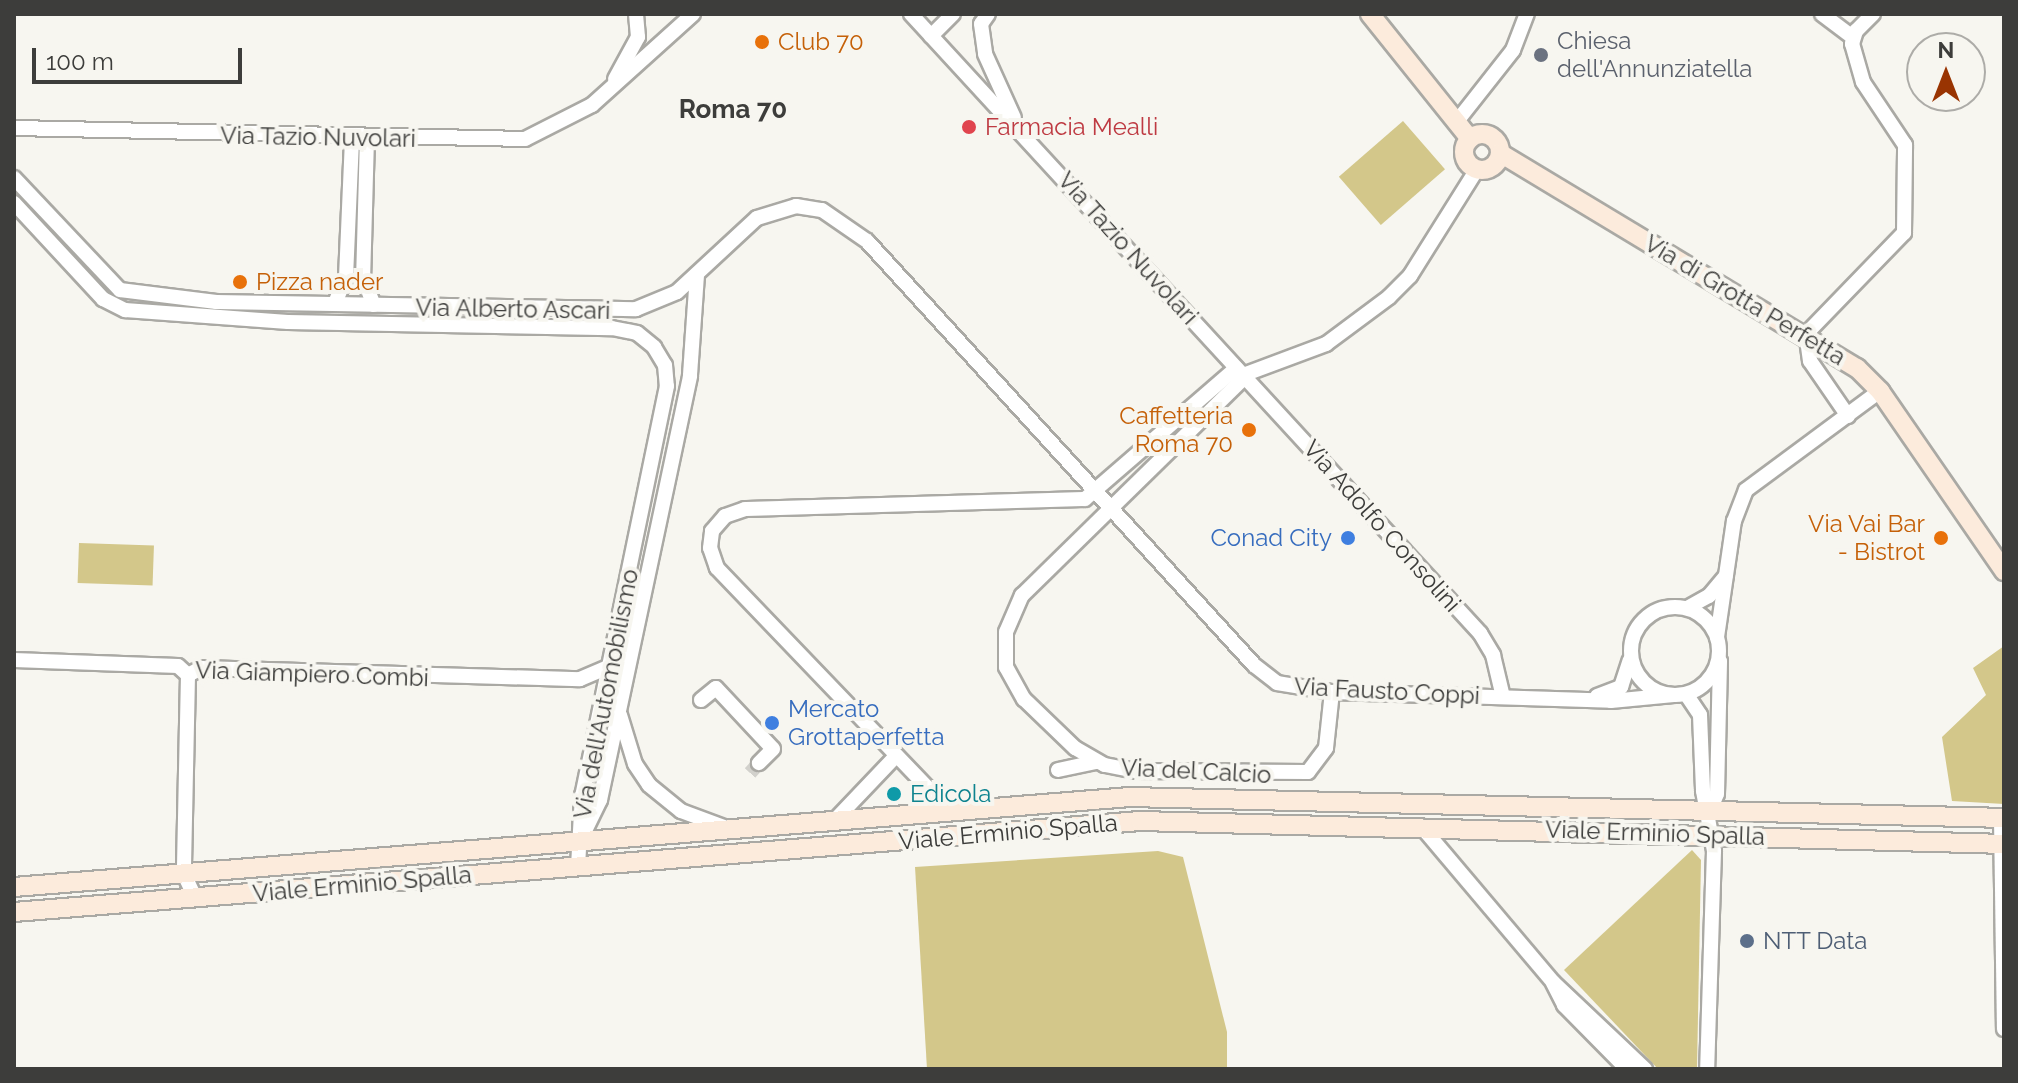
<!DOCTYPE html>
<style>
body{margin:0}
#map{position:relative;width:2018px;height:1083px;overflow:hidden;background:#f7f6f0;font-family:Raleway,sans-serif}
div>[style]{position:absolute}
.green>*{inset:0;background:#d3c78a;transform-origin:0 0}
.street-tunnel>*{height:14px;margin-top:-7px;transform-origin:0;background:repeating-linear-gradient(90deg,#d2d1cc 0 14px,transparent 0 21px)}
.roads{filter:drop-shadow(2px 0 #aaa9a4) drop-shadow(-2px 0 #aaa9a4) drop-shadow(0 2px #aaa9a4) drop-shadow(0 -2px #aaa9a4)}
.street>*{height:14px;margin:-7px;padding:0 7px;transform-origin:7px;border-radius:7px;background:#fff}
.street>.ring{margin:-7px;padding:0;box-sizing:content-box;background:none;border:14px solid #fff;border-radius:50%}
.secondary>*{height:18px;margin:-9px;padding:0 9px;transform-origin:9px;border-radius:9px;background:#fcebdc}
.secondary>.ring{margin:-9px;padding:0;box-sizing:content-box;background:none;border:18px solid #fcebdc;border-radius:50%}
.dots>*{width:22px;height:22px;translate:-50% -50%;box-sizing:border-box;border:4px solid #f7f6f0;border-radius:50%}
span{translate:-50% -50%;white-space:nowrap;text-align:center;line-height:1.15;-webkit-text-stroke:8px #f7f6f0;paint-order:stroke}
.worship-label{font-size:24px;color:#5b616d}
.left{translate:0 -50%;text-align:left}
.food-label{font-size:24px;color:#c56008}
.right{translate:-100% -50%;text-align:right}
.health-label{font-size:24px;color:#be3a42}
.street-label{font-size:24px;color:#3d3d3b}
.shop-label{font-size:24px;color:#366cbe}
.culture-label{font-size:24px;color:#0d838f}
.service-label{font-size:24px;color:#4e5e75}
.neighbourhood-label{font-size:26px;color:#3d3d3b;font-weight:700}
.frame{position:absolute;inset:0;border:16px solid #3d3d3b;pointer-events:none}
.north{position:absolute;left:1906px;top:32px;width:80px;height:80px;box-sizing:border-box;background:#f7f6f0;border:2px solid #adaca8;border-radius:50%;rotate:0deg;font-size:22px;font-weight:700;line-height:32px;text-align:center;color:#3d3d3b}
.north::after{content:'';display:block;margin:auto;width:28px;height:36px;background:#993402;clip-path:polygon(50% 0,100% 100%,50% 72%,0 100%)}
.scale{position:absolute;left:32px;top:48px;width:210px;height:36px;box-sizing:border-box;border:4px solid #3d3d3b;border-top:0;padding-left:10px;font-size:24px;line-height:28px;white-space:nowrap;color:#3d3d3b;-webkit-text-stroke:6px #f7f6f0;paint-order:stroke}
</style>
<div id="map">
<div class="green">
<div style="left:1403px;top:121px;width:64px;height:85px;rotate:49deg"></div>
<div style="left:79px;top:543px;width:75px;height:40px;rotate:2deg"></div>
<div style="clip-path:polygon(2004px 646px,2004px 804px,1952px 801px,1942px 737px,1986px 695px,1973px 668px)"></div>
<div style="clip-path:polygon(1692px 850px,1701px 860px,1697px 1068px,1658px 1069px,1564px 970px)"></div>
<div style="clip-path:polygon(1158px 851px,1183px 857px,1227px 1032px,1227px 1069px,927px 1069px,915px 867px)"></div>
</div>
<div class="street-tunnel">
<div style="left:750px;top:773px;width:13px;rotate:-48deg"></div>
</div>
<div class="roads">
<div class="street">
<div style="left:911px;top:14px;width:841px;rotate:47.41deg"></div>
<div style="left:1480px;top:633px;width:26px;rotate:59deg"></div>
<div style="left:1493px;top:655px;width:43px;rotate:76.6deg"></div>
<div style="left:988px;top:14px;width:12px;rotate:125deg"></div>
<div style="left:981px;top:24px;width:30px;rotate:82deg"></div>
<div style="left:985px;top:54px;width:70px;rotate:65.6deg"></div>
<div style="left:1822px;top:14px;width:38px;rotate:37deg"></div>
<div style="left:931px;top:36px;width:31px;rotate:-45deg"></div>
<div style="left:615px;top:79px;width:48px;rotate:-61.3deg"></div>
<div style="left:638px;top:37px;width:23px;rotate:-95deg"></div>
<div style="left:1458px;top:120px;width:89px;rotate:-51.8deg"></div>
<div style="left:1513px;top:50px;width:39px;rotate:-69deg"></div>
<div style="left:14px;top:128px;width:511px;rotate:1.23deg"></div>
<div style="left:525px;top:139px;width:75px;rotate:-26.9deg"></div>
<div style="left:592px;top:105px;width:136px;rotate:-42deg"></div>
<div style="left:367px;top:138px;width:139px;rotate:91.6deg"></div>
<div style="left:363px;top:277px;width:30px;rotate:69deg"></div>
<div style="left:14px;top:178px;width:154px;rotate:46.6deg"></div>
<div style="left:120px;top:290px;width:97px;rotate:7.1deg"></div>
<div style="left:216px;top:302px;width:420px;rotate:1deg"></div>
<div style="left:636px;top:309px;width:44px;rotate:-22.5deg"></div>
<div style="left:677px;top:292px;width:109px;rotate:-42.8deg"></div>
<div style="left:757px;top:218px;width:41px;rotate:-17.1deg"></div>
<div style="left:796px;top:206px;width:26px;rotate:9deg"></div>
<div style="left:822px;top:210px;width:55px;rotate:34.6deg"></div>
<div style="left:867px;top:241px;width:574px;rotate:47.61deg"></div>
<div style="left:1254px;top:665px;width:29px;rotate:38deg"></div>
<div style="left:1277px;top:683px;width:56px;rotate:9.3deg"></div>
<div style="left:1332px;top:692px;width:279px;rotate:1.8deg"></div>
<div style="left:1611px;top:701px;width:63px;rotate:-5.4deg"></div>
<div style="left:14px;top:203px;width:131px;rotate:47.2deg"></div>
<div style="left:103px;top:299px;width:25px;rotate:27deg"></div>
<div style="left:125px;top:310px;width:163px;rotate:4.2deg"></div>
<div style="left:288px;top:322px;width:324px;rotate:1.1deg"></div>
<div style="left:612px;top:328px;width:25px;rotate:11deg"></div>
<div style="left:637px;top:333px;width:22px;rotate:39deg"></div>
<div style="left:654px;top:347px;width:21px;rotate:59deg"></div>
<div style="left:665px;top:365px;width:21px;rotate:85deg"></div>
<div style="left:667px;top:386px;width:418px;rotate:101.7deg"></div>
<div style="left:582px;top:795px;width:71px;rotate:93.2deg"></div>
<div style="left:335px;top:303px;width:28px;rotate:-67deg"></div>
<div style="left:346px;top:277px;width:139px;rotate:-87.5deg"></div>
<div style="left:1243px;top:375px;width:89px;rotate:-20.5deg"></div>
<div style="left:1326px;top:344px;width:79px;rotate:-36.7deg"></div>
<div style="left:1389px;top:297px;width:30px;rotate:-45deg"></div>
<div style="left:1410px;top:276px;width:126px;rotate:-57.9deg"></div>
<div style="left:1245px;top:377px;width:312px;rotate:135.6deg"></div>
<div style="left:1022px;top:595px;width:40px;rotate:113.4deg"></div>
<div style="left:1006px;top:632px;width:35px;rotate:90deg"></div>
<div style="left:1006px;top:667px;width:37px;rotate:61deg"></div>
<div style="left:1024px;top:699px;width:71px;rotate:43.9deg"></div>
<div style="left:1075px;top:748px;width:34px;rotate:30deg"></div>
<div style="left:1105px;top:765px;width:32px;rotate:11deg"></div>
<div style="left:1136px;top:771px;width:172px;rotate:0.3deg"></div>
<div style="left:1308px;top:772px;width:30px;rotate:-53deg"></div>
<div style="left:1326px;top:748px;width:56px;rotate:-83.9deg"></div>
<div style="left:1848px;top:416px;width:67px;rotate:-124.6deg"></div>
<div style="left:1810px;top:361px;width:27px;rotate:-98deg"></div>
<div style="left:1806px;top:334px;width:141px;rotate:-45.9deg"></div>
<div style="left:1904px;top:233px;width:88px;rotate:-89.3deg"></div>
<div style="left:1905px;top:145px;width:76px;rotate:-123.7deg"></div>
<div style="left:1863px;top:82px;width:40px;rotate:-106deg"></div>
<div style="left:1852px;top:44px;width:14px;rotate:-73deg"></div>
<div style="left:1856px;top:31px;width:24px;rotate:-45deg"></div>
<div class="ring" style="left:1631px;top:607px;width:74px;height:74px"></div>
<div style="left:1687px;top:608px;width:25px;rotate:-29deg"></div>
<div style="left:1709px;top:596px;width:26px;rotate:-50deg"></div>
<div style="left:1717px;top:637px;width:117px;rotate:-81.7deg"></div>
<div style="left:1734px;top:521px;width:33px;rotate:-69deg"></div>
<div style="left:1746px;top:490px;width:167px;rotate:-36.5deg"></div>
<div style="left:14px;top:660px;width:164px;rotate:2.1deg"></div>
<div style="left:178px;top:666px;width:13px;rotate:42deg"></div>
<div style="left:188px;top:675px;width:15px;rotate:-28deg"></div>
<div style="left:201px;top:668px;width:379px;rotate:1.7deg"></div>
<div style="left:580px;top:679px;width:30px;rotate:-23deg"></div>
<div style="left:188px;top:675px;width:199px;rotate:91.2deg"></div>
<div style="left:184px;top:874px;width:26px;rotate:65deg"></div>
<div style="left:1686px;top:694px;width:25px;rotate:56deg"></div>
<div style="left:1700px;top:715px;width:76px;rotate:87.7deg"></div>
<div style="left:1703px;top:791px;width:61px;rotate:79.6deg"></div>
<div style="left:1714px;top:851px;width:218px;rotate:91.8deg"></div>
<div style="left:1597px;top:696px;width:26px;rotate:-21deg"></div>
<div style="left:1621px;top:687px;width:28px;rotate:-72deg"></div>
<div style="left:701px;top:700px;width:19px;rotate:-39deg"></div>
<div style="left:716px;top:688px;width:83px;rotate:46.9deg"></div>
<div style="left:773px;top:749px;width:20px;rotate:135deg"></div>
<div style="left:620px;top:715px;width:51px;rotate:73deg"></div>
<div style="left:635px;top:764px;width:25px;rotate:56deg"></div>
<div style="left:649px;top:785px;width:41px;rotate:39.1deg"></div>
<div style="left:681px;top:811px;width:46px;rotate:20.4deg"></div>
<div style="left:1058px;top:770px;width:39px;rotate:-12deg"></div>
<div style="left:950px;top:811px;width:337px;rotate:-133.8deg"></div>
<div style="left:717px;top:568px;width:21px;rotate:-109deg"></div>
<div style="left:710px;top:548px;width:17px;rotate:-83deg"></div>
<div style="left:712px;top:531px;width:20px;rotate:-49deg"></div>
<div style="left:725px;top:516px;width:21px;rotate:-19deg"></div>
<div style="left:745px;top:509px;width:340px;rotate:-1.7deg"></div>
<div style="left:1085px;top:499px;width:200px;rotate:-40.9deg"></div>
<div style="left:1710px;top:811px;width:18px;rotate:-68deg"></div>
<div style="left:1717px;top:794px;width:133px;rotate:-88.7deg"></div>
<div style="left:2001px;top:818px;width:211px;rotate:89.2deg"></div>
<div style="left:835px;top:820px;width:88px;rotate:-46.4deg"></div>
<div style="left:1422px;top:827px;width:203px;rotate:49.8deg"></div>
<div style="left:1553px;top:982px;width:127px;rotate:43.4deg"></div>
<div style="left:580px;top:841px;width:46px;rotate:-64deg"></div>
<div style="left:600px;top:800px;width:434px;rotate:-78deg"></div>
<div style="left:690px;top:375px;width:101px;rotate:-86deg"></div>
<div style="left:1553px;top:983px;width:25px;rotate:63deg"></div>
<div style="left:1564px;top:1005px;width:90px;rotate:45.5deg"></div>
</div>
<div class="secondary">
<div style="left:1370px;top:14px;width:160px;rotate:51.3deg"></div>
<div class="ring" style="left:1464px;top:134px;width:18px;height:18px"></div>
<div style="left:1500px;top:153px;width:417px;rotate:31.1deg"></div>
<div style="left:1857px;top:368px;width:33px;rotate:45deg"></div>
<div style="left:1880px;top:391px;width:219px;rotate:55.4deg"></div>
<div style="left:14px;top:887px;width:1119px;rotate:-4.61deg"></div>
<div style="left:1129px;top:797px;width:875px;rotate:1.37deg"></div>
<div style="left:14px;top:912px;width:1130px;rotate:-4.62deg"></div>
<div style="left:1140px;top:821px;width:864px;rotate:1.52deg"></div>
</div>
</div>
<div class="dots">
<div style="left:762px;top:42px;background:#e8710a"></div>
<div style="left:1541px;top:55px;background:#6b7280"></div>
<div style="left:969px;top:127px;background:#e0444e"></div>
<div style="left:240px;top:282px;background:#e8710a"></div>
<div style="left:1249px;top:430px;background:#e8710a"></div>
<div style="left:1348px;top:538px;background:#3f7fe0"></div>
<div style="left:1941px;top:538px;background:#e8710a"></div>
<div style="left:772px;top:723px;background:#3f7fe0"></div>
<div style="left:894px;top:794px;background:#0f9aa8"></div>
<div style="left:1747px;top:941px;background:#5c6f8a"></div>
</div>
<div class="worship-label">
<span class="left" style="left:1557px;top:55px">Chiesa<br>dell'Annunziatella</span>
</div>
<div class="food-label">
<span class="left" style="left:778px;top:42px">Club 70</span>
<span class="left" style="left:256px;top:282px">Pizza nader</span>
<span class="right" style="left:1233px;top:430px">Caffetteria<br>Roma 70</span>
<span class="right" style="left:1925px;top:538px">Via Vai Bar<br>- Bistrot</span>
</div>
<div class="health-label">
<span class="left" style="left:985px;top:127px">Farmacia Mealli</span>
</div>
<div class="street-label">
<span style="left:318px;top:137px;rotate:1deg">Via Tazio Nuvolari</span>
<span style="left:1128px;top:248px;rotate:48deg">Via Tazio Nuvolari</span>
<span style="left:1745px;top:300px;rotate:31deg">Via di Grotta Perfetta</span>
<span style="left:513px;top:309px;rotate:1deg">Via Alberto Ascari</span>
<span style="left:1382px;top:526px;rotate:48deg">Via Adolfo Consolini</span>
<span style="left:312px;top:674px;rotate:2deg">Via Giampiero Combi</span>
<span style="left:1387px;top:691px;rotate:3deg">Via Fausto Coppi</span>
<span style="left:606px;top:694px;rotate:-79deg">Via dell'Automobilismo</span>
<span style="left:1196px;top:771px;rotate:3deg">Via del Calcio</span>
<span style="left:1008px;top:832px;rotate:-5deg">Viale Erminio Spalla</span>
<span style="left:1655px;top:833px;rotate:2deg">Viale Erminio Spalla</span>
<span style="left:362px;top:884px;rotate:-5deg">Viale Erminio Spalla</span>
</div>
<div class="shop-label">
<span class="right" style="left:1332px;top:538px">Conad City</span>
<span class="left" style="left:788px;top:723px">Mercato<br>Grottaperfetta</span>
</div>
<div class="culture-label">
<span class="left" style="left:910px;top:794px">Edicola</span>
</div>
<div class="service-label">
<span class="left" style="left:1763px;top:941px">NTT Data</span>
</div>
<div class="neighbourhood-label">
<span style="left:733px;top:110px">Roma 70</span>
</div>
<div class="frame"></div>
<div class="north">N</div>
<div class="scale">100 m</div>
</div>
